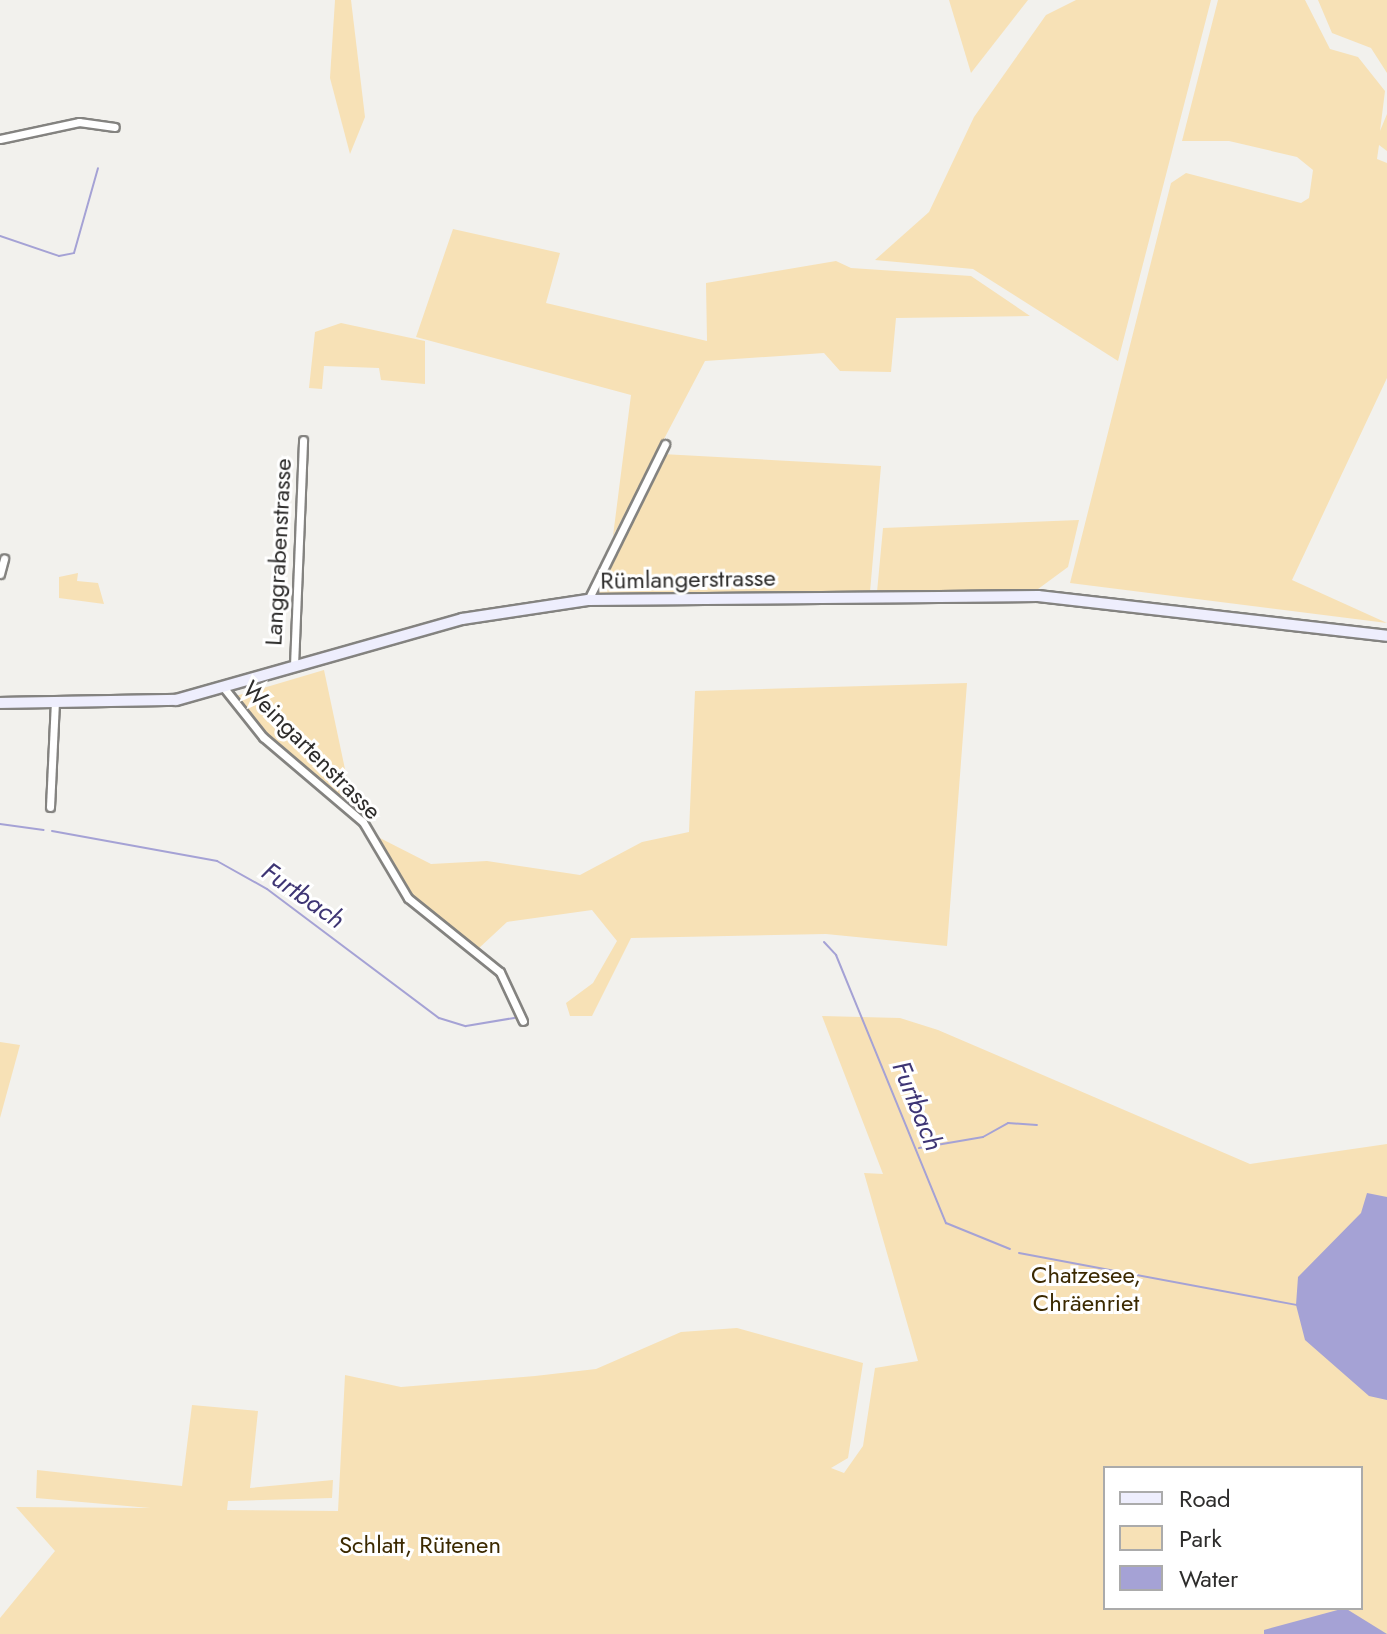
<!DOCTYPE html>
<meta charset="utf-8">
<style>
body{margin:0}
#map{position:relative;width:1387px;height:1634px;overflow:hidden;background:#f2f1ed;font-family:Jost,sans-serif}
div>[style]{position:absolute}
.green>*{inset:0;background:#f7e1b6}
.water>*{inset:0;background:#a5a2d5}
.stream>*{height:2px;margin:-1px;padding:0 1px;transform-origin:1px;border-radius:1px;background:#a5a2d5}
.roads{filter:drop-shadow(2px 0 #848380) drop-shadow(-2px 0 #848380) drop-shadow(0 2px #848380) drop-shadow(0 -2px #848380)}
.street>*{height:7px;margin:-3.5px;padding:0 3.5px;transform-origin:3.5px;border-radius:3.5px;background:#fff}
.secondary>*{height:10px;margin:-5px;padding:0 5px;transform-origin:5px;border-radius:5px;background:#eeeefd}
span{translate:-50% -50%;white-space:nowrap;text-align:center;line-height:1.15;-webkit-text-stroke:6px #fff;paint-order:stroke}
.street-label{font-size:24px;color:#2e2d2c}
.park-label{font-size:24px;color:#3b2900}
.water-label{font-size:26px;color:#3e3574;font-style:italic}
.legend{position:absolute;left:1103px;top:1466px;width:260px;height:144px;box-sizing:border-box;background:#fff;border:2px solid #ababab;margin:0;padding:10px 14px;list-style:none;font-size:24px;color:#2e2d2c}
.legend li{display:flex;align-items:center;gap:16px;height:40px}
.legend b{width:40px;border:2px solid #ababab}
</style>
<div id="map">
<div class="green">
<div style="clip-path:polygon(335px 0,351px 0,365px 117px,350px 154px,330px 78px)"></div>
<div style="clip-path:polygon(949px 0,1028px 0,971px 73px)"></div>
<div style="clip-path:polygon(1076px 0,1211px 0,1118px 361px,973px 269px,875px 260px,929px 212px,974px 117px,1046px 15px)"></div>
<div style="clip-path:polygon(1218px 0,1305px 0,1330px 49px,1358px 57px,1385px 91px,1380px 131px,1387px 114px,1387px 151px,1379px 145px,1377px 159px,1387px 163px,1387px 378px,1292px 580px,1387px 623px,1070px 583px,1171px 183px,1186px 173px,1301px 203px,1309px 198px,1313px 170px,1297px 157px,1229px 141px,1182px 141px)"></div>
<div style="clip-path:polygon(1318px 0,1387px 0,1387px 73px,1371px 48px,1332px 33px)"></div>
<div style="clip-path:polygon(453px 229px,560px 253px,546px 303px,707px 341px,706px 283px,836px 261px,851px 268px,971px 276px,1030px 316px,896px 318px,891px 372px,840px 371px,824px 353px,705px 361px,613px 536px,631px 395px,416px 337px)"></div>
<div style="clip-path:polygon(341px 323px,425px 341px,425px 384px,381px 380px,379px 368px,324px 366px,322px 389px,309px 388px,315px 332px)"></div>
<div style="clip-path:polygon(662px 454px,881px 466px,870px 592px,599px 595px,594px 578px)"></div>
<div style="clip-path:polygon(1079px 520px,1068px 567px,1034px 592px,877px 592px,883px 528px)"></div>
<div style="clip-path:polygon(78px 573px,77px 581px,98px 583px,104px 604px,59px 598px,59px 577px)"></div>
<div style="clip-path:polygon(324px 670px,349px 788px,346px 804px,229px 698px)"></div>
<div style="clip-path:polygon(967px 683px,947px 946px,826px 934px,631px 938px,592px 1016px,570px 1016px,566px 1003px,593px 983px,617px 941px,592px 910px,507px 922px,478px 949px,409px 894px,374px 835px,431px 864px,487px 861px,580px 875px,642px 842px,689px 832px,695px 691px)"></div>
<div style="clip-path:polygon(evenodd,822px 1016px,900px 1018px,938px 1030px,1250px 1164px,1387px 1144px,1387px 1634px,0 1634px,0 1618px,55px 1551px,16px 1507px,150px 1508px,36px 1498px,37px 1470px,182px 1486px,192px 1405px,258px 1411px,250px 1488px,333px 1480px,332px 1498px,228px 1501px,227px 1510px,338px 1511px,345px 1375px,401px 1387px,535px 1376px,596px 1369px,681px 1332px,737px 1328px,863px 1363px,848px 1458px,831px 1468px,844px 1473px,863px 1446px,875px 1368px,918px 1361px,864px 1173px,883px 1174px,822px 1016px,1105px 1468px,1361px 1468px,1361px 1608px,1105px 1608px,1105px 1468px)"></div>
<div style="clip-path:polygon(0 1042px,20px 1045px,0 1118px)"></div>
</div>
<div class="water">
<div style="clip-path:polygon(1367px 1193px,1387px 1197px,1387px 1400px,1369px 1396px,1305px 1340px,1296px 1305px,1298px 1277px,1361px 1213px)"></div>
<div style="clip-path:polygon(1345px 1608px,1387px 1634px,1264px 1634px,1264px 1630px)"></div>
</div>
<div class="stream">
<div style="left:0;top:236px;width:62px;rotate:18.7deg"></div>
<div style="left:59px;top:256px;width:15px;rotate:-11deg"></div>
<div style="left:74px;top:253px;width:88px;rotate:-74.2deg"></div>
<div style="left:0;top:824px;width:44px;rotate:7.8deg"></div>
<div style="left:52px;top:831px;width:168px;rotate:10.3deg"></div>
<div style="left:217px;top:861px;width:57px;rotate:29.2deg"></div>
<div style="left:267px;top:889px;width:215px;rotate:36.9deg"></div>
<div style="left:439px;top:1018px;width:28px;rotate:17deg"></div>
<div style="left:466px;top:1026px;width:49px;rotate:-9.5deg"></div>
<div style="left:824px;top:942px;width:18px;rotate:47deg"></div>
<div style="left:836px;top:955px;width:290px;rotate:67.7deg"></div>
<div style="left:946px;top:1223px;width:69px;rotate:22.1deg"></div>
<div style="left:919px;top:1148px;width:65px;rotate:-9.8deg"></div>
<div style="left:983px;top:1137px;width:29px;rotate:-29deg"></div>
<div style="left:1008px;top:1123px;width:29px;rotate:4deg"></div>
<div style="left:1019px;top:1253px;width:282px;rotate:10.6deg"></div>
</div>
<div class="roads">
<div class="street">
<div style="left:0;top:139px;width:81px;rotate:-12.1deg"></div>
<div style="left:79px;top:122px;width:36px;rotate:8deg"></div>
<div style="left:0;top:574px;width:16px;rotate:-75deg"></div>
<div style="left:588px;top:600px;width:174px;rotate:-63.7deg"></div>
<div style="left:294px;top:666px;width:226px;rotate:-87.7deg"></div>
<div style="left:224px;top:688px;width:63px;rotate:51.5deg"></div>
<div style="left:263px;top:737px;width:131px;rotate:40.4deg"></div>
<div style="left:363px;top:822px;width:88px;rotate:59.4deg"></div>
<div style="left:408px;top:898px;width:118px;rotate:38.8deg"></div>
<div style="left:500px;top:972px;width:54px;rotate:64.9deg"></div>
<div style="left:50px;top:807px;width:107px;rotate:-87.3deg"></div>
</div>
<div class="secondary">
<div style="left:0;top:703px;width:176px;rotate:-1deg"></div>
<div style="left:176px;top:700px;width:297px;rotate:-15.8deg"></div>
<div style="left:462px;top:619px;width:127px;rotate:-8.6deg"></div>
<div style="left:588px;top:600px;width:450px;rotate:-0.5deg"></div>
<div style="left:1038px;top:596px;width:351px;rotate:6.5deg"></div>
</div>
</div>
<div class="street-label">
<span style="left:278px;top:552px;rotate:-87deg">Langgrabenstrasse</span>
<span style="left:688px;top:579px;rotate:-1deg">Rümlangerstrasse</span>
<span style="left:312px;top:750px;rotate:45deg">Weingartenstrasse</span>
</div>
<div class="park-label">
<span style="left:1086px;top:1289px">Chatzesee,<br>Chräenriet</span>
<span style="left:420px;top:1545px">Schlatt, Rütenen</span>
</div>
<div class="water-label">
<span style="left:303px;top:896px;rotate:35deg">Furtbach</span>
<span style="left:917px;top:1106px;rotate:68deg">Furtbach</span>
</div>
<ul class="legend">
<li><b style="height:10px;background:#eeeefd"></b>Road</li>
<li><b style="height:22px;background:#f7e1b6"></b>Park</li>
<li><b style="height:22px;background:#a5a2d5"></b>Water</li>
</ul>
</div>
